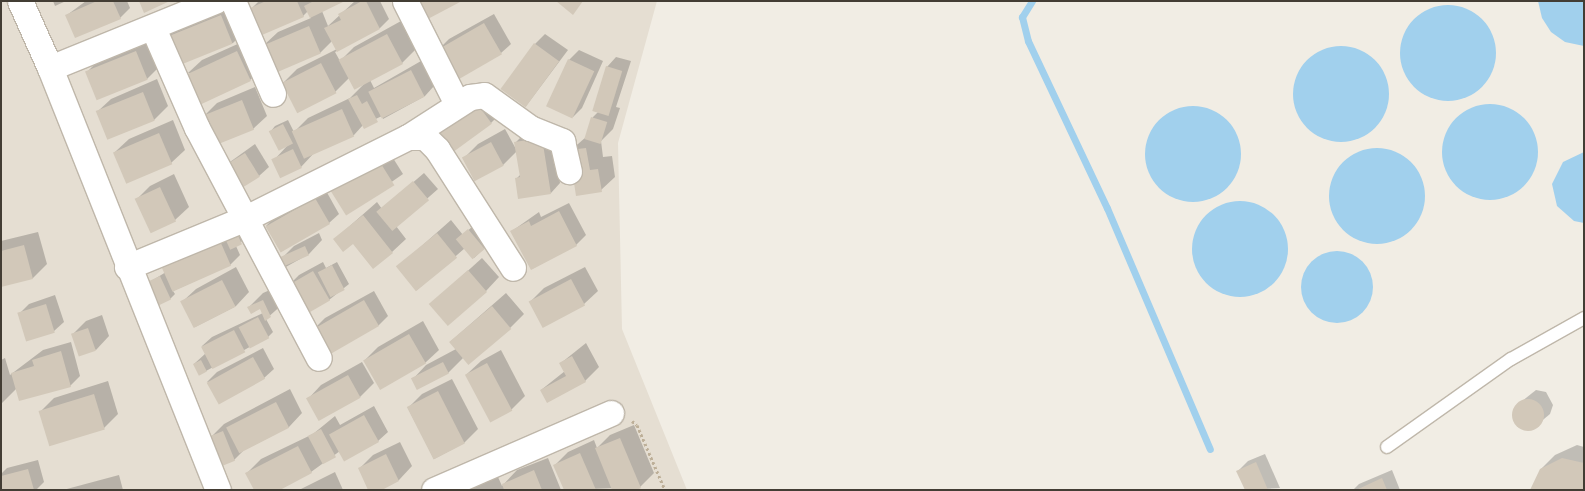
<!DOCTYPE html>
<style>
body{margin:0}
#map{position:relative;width:1585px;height:491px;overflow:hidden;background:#f1ede4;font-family:Cabin,sans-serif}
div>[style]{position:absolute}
.residential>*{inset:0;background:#e5ded2}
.water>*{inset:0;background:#a1d0ed}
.round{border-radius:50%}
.shadow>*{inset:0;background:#0003}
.stream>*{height:7px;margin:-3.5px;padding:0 3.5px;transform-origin:3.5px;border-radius:3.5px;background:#a1d0ed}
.building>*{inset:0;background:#d2c8b9;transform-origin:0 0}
.path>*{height:3px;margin-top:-1.5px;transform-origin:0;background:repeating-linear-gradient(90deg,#bdaf98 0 2.5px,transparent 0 5px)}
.roads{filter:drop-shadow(1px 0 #bfb7aa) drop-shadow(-1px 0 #bfb7aa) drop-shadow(0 1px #bfb7aa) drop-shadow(0 -1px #bfb7aa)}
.service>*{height:12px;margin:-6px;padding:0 6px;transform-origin:6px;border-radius:6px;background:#fff}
.minor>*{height:25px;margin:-12.5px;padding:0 12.5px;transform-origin:12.5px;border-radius:12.5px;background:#fff}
span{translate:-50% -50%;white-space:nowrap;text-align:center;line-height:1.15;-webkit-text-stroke:4px #fff;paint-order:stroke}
.frame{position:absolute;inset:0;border:2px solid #433d34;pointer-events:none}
</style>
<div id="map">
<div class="residential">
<div style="clip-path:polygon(1px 1px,657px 1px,618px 143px,622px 329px,687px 490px,1px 490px)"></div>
</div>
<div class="water">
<div style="clip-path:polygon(1538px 1px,1584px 1px,1584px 46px,1565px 42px,1551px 32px,1542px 18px)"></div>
<div class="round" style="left:1400px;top:5px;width:96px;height:96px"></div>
<div class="round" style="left:1293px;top:46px;width:96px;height:96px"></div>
<div class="round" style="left:1442px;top:104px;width:96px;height:96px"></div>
<div class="round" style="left:1145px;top:106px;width:96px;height:96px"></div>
<div class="round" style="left:1329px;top:148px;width:96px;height:96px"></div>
<div style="clip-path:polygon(1584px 152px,1584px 223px,1574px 221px,1557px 206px,1552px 184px,1563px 162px)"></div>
<div class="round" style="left:1192px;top:201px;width:96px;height:96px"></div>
<div class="round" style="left:1301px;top:251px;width:72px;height:72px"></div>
</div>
<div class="shadow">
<div style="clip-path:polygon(53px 1px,66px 1px,55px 6px)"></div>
<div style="clip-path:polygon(86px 1px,127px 1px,130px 8px,120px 18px,67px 15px)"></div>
<div style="clip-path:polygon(259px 1px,343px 1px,322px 11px,328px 26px,355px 1px,380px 1px,389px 19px,380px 28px,335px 52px,340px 61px,354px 47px,401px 21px,416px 49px,402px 63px,370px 80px,374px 88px,421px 61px,434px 86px,425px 96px,383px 119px,382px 116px,363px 125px,354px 135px,315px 152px,301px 167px,274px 160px,287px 146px,271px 131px,275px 126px,288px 120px,294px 132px,308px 118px,350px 98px,364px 84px,350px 77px,335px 92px,283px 83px,297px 69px,337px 49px,332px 41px,320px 53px,264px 45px,278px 32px,311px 18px,308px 11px,303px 16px,252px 8px)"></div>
<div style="clip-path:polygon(231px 6px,242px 34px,233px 43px,164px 40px,173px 30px)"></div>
<div style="clip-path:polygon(494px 14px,511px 44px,501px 53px,439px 49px,449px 39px)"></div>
<div style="clip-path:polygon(545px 34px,568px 50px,526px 106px,535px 44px)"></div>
<div style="clip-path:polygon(150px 38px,161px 65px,147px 79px,87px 72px,101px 58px)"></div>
<div style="clip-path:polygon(251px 38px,264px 67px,250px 80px,188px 73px,202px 60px)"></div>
<div style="clip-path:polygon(579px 50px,603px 61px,582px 108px,573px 117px,569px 60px)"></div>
<div style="clip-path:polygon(616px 57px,631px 61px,616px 107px,620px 108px,613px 129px,601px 141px,603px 157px,612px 156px,615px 177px,601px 190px,570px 151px,586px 137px,593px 117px,599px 111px,607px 67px)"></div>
<div style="clip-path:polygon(157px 79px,168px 106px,154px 120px,97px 112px,111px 99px)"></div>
<div style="clip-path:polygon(255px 87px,267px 116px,253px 129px,203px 117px,217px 103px)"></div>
<div style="clip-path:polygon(490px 89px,505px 109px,491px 123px,437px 132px)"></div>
<div style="clip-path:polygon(173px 120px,185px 150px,171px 163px,115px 152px,129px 139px)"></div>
<div style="clip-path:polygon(505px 129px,516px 149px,515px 143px,525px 133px,552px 129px,560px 183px,551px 193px,516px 179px,521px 174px,517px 151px,503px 165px,464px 158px,478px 144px)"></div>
<div style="clip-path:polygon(255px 144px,269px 167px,259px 176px,223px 167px)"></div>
<div style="clip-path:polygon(388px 150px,403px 174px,347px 213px)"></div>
<div style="clip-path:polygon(424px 173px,438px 189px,396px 226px,406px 239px,392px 252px,335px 239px,377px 202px,382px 209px)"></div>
<div style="clip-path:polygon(174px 174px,189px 207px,175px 220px,136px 200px,150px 186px)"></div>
<div style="clip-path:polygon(325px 189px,339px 214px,329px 223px,266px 226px,276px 216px)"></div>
<div style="clip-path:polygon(569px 203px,586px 235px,576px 245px,532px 269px,512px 231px,539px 212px,541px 217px)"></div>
<div style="clip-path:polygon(451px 220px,463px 235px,473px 226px,489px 244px,474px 258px,465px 248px,417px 290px,398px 267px)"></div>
<div style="clip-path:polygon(229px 228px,246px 238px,236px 246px,240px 255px,230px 265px,173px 291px,175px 294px,170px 299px,148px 283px,166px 272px,164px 268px,174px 258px)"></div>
<div style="clip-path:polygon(38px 232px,47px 264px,33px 278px,1px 286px,1px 241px)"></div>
<div style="clip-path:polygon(319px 233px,322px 240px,309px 254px,284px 268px,280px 260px,294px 246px)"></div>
<div style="clip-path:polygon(482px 258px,499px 277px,486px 291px,430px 305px)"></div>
<div style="clip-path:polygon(323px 262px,326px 268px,337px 262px,349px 284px,329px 300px,289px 285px,299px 275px)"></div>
<div style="clip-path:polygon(236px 267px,249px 292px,236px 306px,195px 327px,182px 302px,196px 289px)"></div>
<div style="clip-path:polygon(585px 267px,598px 291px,584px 304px,530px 302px,544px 288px)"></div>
<div style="clip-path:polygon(277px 287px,284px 303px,266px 319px,273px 332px,268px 337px,206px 371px,194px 364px,206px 353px,202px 346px,212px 337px,263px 313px,261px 307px,249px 307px,263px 293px)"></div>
<div style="clip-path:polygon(374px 291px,388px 316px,379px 325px,330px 353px,315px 328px,325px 318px)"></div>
<div style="clip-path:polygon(506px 293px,524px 314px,510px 328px,463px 358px,448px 373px,413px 379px,426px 365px,456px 349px,450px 342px)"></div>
<div style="clip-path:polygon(55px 295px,64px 322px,54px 331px,19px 314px,29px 304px)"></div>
<div style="clip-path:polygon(102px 315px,109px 336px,96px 350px,72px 335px,86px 321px)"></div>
<div style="clip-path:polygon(423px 321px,439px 350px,425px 363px,364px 361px,378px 347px)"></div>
<div style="clip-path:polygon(71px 342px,80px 376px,70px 386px,16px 389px,1px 404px,1px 360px,5px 358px,10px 375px,43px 350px)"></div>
<div style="clip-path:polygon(586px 343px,599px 367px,585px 381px,541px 390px,565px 371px,561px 363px)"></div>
<div style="clip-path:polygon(263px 348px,274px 369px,264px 378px,207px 382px,217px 372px)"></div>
<div style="clip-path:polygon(501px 350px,525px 396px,511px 410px,467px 374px,481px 361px)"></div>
<div style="clip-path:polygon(362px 362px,374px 383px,360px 397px,308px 399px,321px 385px)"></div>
<div style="clip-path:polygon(452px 379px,478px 429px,464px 443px,434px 459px,408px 408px,422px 394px)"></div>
<div style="clip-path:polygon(108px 381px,118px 414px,104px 428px,40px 412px,54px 398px)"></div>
<div style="clip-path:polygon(290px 389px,302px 413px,289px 427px,244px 450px,234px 460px,210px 438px,224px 424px)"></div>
<div style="clip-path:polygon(1536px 390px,1546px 392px,1553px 405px,1550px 414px,1532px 429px,1518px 427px,1514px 419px,1517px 405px)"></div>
<div style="clip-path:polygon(374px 406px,388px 432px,378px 441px,340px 451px,311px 472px,247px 473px,261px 459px,313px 434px,335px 416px,340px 425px)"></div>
<div style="clip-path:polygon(634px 425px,654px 473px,640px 487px,565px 490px,555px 465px,568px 452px,594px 440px,597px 448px,610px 435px)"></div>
<div style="clip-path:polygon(400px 442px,412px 466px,399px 480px,379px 490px,359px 469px,373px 455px)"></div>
<div style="clip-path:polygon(1577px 445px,1584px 447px,1584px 490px,1541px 469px,1555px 455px)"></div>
<div style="clip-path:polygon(1265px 454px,1280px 488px,1246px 490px,1238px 471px,1248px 461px)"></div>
<div style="clip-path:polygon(548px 458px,561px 490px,468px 490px,498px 477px,502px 486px,517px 470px)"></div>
<div style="clip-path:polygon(38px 460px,44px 482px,36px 490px,1px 490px,1px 474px,7px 468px)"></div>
<div style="clip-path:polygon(1392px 470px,1400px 490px,1353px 490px,1359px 484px)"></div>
<div style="clip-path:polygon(335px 472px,343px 490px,299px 490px)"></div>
<div style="clip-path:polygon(119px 475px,123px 490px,63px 490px)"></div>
</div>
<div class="stream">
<div style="left:1032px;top:1px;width:19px;rotate:122deg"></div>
<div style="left:1022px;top:17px;width:25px;rotate:76deg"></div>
<div style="left:1028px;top:41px;width:185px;rotate:64.7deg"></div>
<div style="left:1107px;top:208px;width:262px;rotate:66.9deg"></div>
</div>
<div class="building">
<div style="clip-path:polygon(97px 1px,113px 1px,121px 19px,75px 38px,65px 15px)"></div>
<div style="clip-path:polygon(139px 1px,170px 1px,144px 13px)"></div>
<div style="clip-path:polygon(266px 1px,297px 1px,304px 17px,262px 35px,250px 8px)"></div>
<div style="clip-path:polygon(314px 1px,345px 1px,310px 18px,304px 6px)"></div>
<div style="clip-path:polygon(362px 1px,366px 1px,380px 29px,337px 52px,324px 28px,341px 20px,338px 14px)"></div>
<div style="clip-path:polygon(414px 1px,462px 1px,424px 21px)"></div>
<div style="clip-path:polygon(556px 1px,583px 1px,573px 15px)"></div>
<div style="left:221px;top:15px;width:31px;height:64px;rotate:68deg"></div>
<div style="left:484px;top:23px;width:36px;height:54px;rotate:60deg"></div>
<div style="left:309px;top:26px;width:30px;height:50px;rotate:67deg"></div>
<div style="left:387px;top:34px;width:34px;height:55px;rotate:62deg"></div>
<div style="left:534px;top:43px;width:31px;height:57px;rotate:36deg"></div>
<div style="left:136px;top:51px;width:31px;height:55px;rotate:68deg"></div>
<div style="left:237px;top:51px;width:33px;height:55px;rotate:65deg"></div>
<div style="left:568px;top:59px;width:29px;height:52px;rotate:25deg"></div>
<div style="left:321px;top:63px;width:34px;height:44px;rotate:63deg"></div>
<div style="left:606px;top:66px;width:17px;height:47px;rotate:17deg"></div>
<div style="left:411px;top:70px;width:30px;height:48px;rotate:63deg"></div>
<div style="left:143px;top:92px;width:31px;height:51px;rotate:68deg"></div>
<div style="clip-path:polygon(357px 95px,362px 104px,367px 101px,378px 122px,364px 129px,348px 99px)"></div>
<div style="left:242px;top:100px;width:32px;height:43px;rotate:68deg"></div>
<div style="left:476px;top:102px;width:27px;height:50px;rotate:54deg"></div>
<div style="left:342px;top:109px;width:30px;height:55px;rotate:66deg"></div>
<div style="left:591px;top:117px;width:17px;height:23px;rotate:17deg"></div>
<div style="left:283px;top:124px;width:22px;height:16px;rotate:63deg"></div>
<div style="left:159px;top:133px;width:34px;height:50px;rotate:67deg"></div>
<div style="clip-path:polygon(542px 138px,551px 194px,518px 199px,515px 178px,520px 177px,514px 142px)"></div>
<div style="left:491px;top:142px;width:27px;height:33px;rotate:62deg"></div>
<div style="clip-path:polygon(586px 148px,590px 170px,598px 169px,602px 192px,576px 196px,569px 150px)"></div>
<div style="left:293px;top:149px;width:21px;height:24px;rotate:65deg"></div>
<div style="left:245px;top:153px;width:28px;height:28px;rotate:58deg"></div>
<div style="left:378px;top:159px;width:31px;height:57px;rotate:58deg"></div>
<div style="left:413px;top:181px;width:25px;height:48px;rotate:50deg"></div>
<div style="left:160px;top:187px;width:38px;height:28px;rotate:65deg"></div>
<div style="left:315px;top:198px;width:30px;height:57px;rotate:60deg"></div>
<div style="clip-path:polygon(559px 211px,577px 246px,531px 270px,510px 231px,529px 221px,531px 226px)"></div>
<div style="clip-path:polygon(363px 215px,393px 253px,373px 269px,353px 244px,343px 252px,333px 239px)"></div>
<div style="left:234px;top:227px;width:19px;height:13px;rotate:65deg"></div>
<div style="left:468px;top:229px;width:26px;height:16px;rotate:50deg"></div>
<div style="left:437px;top:233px;width:32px;height:53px;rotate:51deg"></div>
<div style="left:220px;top:241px;width:27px;height:64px;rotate:66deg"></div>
<div style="clip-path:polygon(24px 245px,33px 279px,1px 287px,1px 251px)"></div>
<div style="left:305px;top:246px;width:10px;height:30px;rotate:66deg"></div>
<div style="left:332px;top:265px;width:28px;height:16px;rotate:63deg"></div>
<div style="left:468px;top:270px;width:29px;height:52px;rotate:49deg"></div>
<div style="left:313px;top:271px;width:34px;height:29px;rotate:60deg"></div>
<div style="left:160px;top:276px;width:26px;height:15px;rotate:65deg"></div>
<div style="left:571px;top:279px;width:30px;height:48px;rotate:62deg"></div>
<div style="left:222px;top:280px;width:30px;height:47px;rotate:63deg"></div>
<div style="clip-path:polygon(263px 300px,271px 317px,265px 321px,260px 309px,251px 314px,247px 307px)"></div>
<div style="left:364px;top:300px;width:30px;height:57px;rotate:60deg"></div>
<div style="left:46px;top:304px;width:30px;height:30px;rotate:73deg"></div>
<div style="left:492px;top:306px;width:30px;height:56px;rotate:50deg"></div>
<div style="left:258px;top:317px;width:24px;height:22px;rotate:62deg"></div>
<div style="left:88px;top:328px;width:24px;height:18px;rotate:71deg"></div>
<div style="left:234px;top:330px;width:25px;height:37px;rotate:63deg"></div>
<div style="left:409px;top:334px;width:34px;height:53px;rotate:60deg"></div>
<div style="clip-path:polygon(61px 351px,71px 387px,19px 401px,11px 373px,34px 366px,32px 360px)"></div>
<div style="clip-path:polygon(572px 356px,586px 382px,547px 403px,540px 390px,566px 376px,559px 363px)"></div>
<div style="left:253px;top:357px;width:25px;height:53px;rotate:61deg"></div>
<div style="left:201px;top:360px;width:13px;height:9px;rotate:63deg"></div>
<div style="left:443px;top:362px;width:13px;height:36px;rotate:63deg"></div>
<div style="left:487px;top:363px;width:54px;height:25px;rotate:62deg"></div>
<div style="left:348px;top:375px;width:26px;height:48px;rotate:61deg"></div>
<div style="left:438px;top:391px;width:59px;height:35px;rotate:63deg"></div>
<div style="left:94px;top:394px;width:37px;height:58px;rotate:73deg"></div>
<div class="round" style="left:1512px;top:399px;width:32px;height:32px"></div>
<div style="left:276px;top:402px;width:29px;height:56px;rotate:63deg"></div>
<div style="left:364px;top:415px;width:31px;height:40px;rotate:61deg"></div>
<div style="left:321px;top:429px;width:32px;height:15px;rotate:62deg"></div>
<div style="left:223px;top:431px;width:32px;height:16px;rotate:68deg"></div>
<div style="clip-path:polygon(620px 438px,641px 488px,637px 490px,612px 490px,595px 448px)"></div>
<div style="clip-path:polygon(298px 446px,312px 473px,280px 490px,254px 490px,245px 473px)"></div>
<div style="clip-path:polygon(580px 453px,596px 490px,564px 490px,553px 465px)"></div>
<div style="clip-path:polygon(386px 454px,399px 481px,382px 490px,368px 490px,358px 468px)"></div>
<div style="clip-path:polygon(1562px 458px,1584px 463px,1584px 490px,1530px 490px,1540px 469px)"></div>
<div style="clip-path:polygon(1256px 462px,1268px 490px,1245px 490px,1236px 471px)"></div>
<div style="clip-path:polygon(28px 469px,34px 490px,1px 490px,1px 476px)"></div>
<div style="clip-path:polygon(534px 470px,542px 490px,504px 490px,502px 484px)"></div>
<div style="clip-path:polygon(1382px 478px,1387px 490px,1356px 490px)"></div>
</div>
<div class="path">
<div style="left:632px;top:421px;width:6px;rotate:39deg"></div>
<div style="left:637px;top:425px;width:71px;rotate:66.7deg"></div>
</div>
<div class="roads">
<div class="service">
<div style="left:1387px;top:447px;width:152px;rotate:-35.4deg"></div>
<div style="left:1511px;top:359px;width:84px;rotate:-29.3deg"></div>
</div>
<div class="minor">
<div style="left:20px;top:1px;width:73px;rotate:65.9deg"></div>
<div style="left:50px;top:68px;width:454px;rotate:68.3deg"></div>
<div style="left:233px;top:1px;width:101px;rotate:66.7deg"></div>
<div style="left:405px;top:1px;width:115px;rotate:63.2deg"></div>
<div style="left:153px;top:28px;width:109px;rotate:66.3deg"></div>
<div style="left:197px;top:128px;width:260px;rotate:62.1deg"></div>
<div style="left:50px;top:68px;width:178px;rotate:-22.1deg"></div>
<div style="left:408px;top:137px;width:74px;rotate:-32.8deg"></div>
<div style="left:470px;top:97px;width:14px;rotate:-8deg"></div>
<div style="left:484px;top:95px;width:57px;rotate:35.7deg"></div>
<div style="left:530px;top:128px;width:35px;rotate:22deg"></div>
<div style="left:562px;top:141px;width:31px;rotate:77deg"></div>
<div style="left:127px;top:267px;width:129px;rotate:-22.4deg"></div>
<div style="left:246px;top:218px;width:181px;rotate:-26.6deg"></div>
<div style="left:408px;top:137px;width:12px"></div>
<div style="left:420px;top:137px;width:6px;rotate:9deg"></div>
<div style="left:426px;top:138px;width:16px;rotate:45deg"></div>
<div style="left:437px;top:149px;width:141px;rotate:57.4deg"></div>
<div style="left:434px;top:490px;width:193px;rotate:-23.5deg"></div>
</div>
</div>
<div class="frame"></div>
</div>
